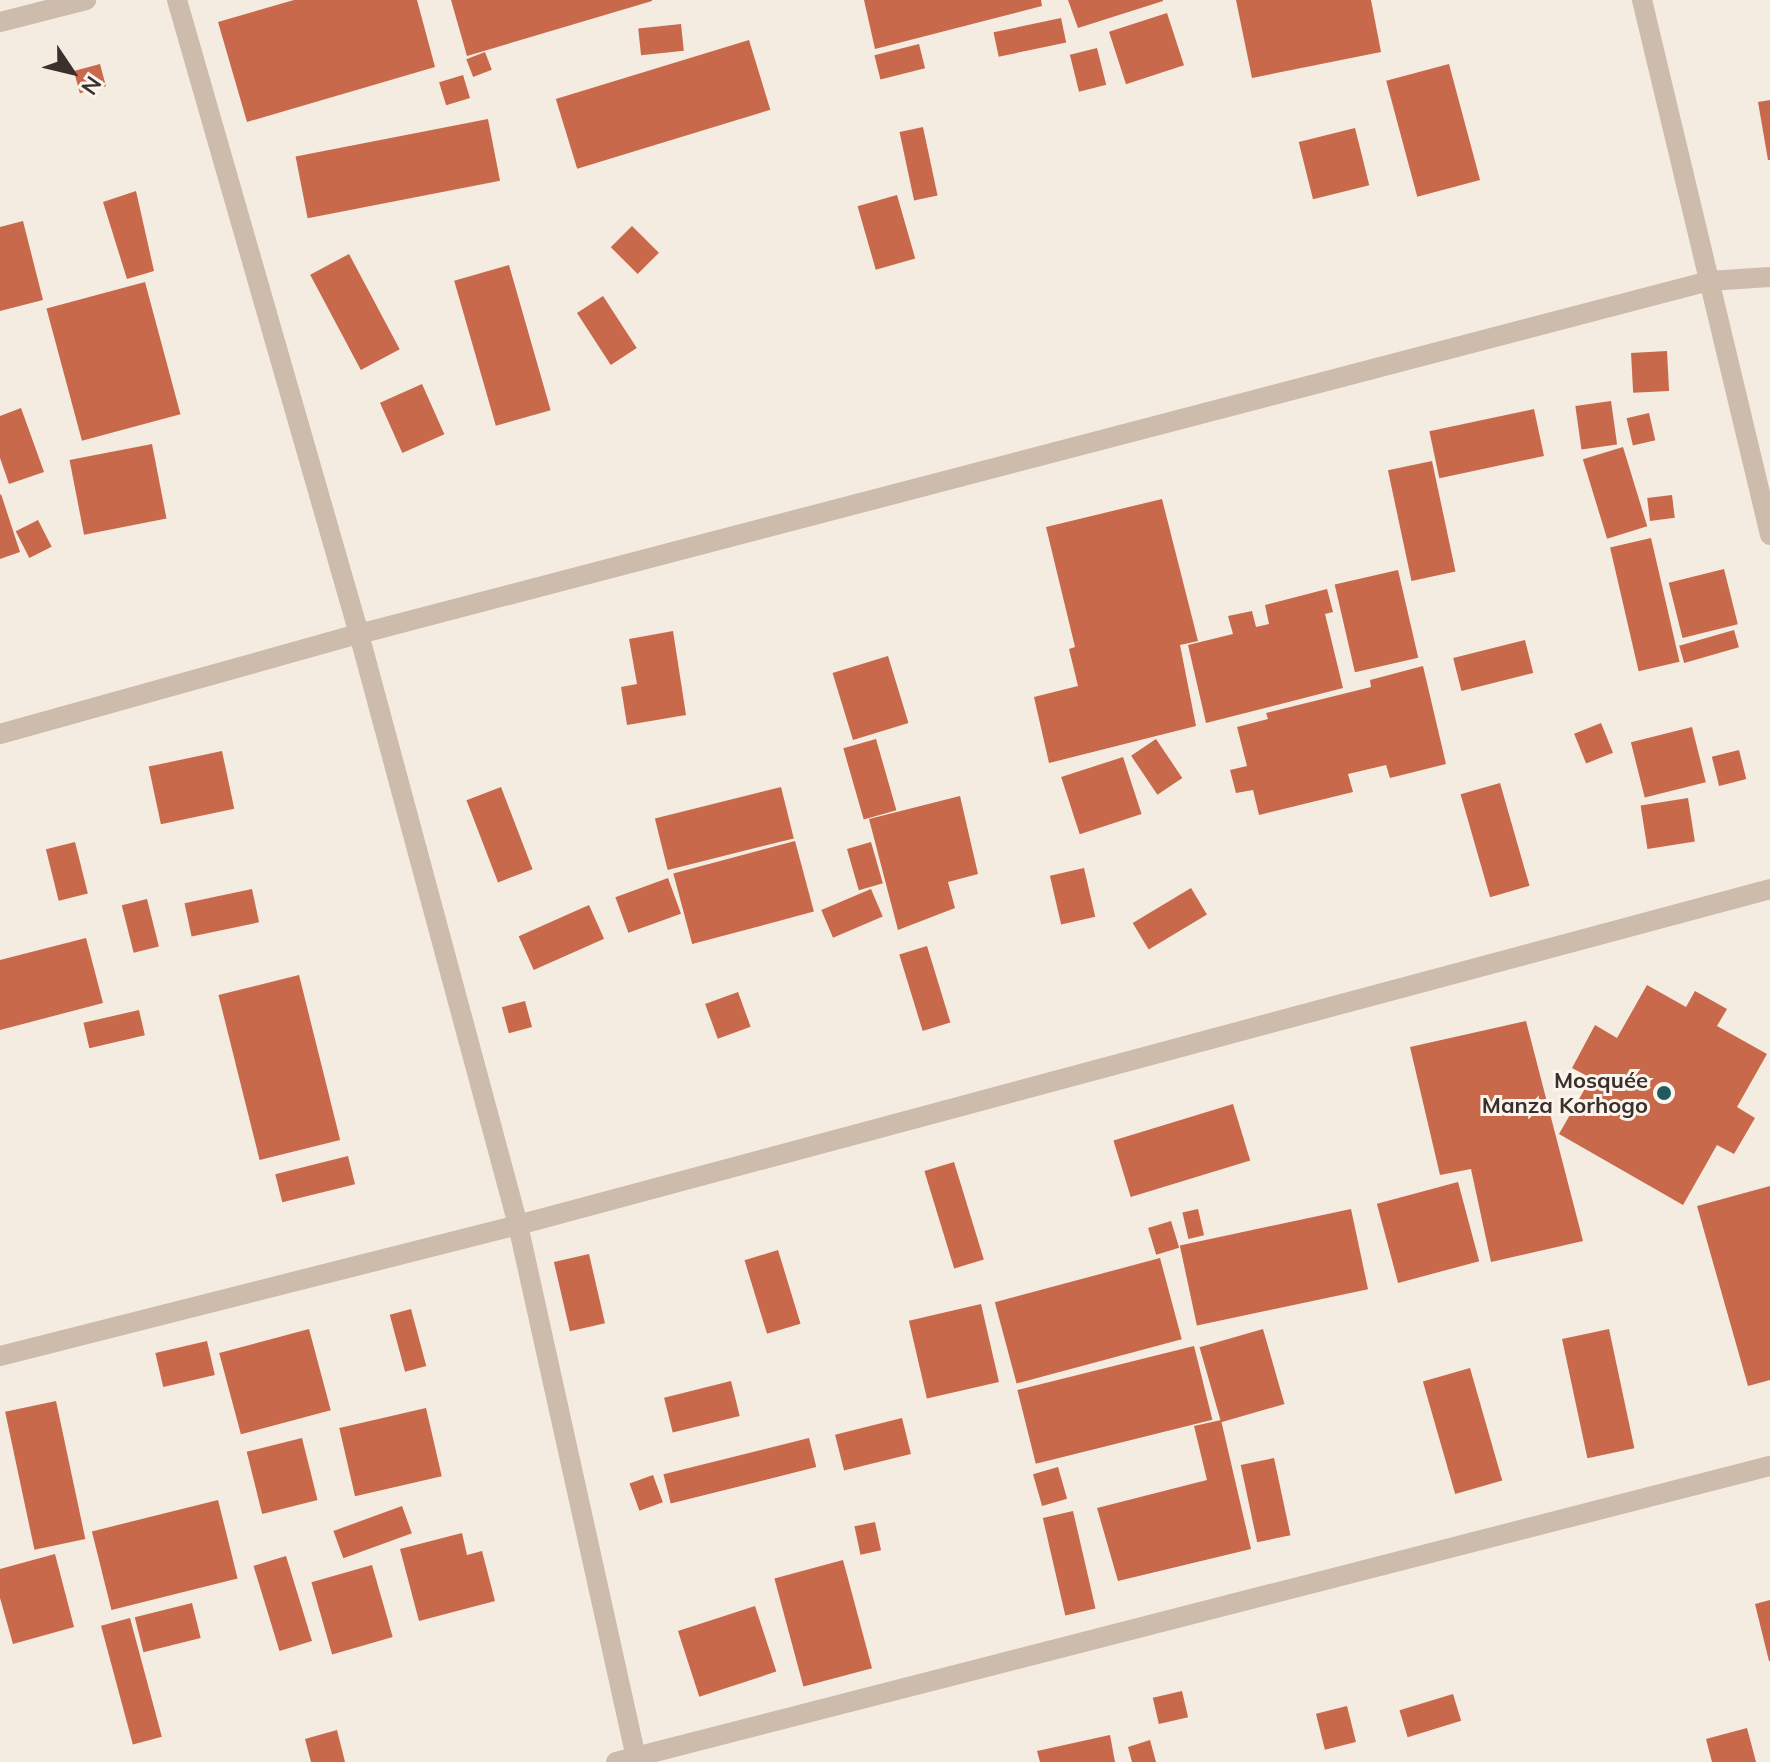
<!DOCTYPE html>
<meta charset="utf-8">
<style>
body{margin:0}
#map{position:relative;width:1770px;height:1762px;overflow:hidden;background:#f4ebe1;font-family:Mulish,sans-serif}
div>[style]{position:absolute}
.building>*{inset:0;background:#c8694b;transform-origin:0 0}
.minor>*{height:20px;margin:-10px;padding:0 10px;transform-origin:10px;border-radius:10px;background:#cdbbac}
.tertiary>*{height:20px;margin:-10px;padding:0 10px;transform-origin:10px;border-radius:10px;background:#cdbbac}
.dots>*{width:22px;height:22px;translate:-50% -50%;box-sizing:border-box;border:4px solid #fbf5ee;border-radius:50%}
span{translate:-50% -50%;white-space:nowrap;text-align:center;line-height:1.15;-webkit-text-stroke:6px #fbf5ee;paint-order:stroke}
.poi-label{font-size:22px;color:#3b302b;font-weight:700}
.right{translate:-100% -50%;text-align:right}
.north{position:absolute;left:32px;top:32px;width:80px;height:80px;-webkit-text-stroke:6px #fbf5ee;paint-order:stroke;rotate:125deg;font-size:22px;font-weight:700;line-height:32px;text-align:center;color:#3b302b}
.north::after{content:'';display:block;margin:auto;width:28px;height:36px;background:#3b302b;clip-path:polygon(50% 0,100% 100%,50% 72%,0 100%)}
</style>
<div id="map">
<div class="building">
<div style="clip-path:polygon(294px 0,417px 0,435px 67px,247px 122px,218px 22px)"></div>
<div style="clip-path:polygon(451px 0,652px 0,652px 1px,467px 56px)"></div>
<div style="clip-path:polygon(864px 0,1041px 0,1042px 6px,875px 49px)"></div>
<div style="clip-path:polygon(1068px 0,1163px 0,1163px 1px,1078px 28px)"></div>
<div style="clip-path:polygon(1236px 0,1371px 0,1381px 52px,1252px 78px)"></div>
<div style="left:1167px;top:13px;width:55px;height:61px;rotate:72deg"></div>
<div style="left:1061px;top:18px;width:25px;height:69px;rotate:78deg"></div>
<div style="left:681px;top:24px;width:27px;height:43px;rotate:84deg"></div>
<div style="left:749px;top:40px;width:73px;height:202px;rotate:73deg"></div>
<div style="left:919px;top:44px;width:25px;height:46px;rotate:76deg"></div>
<div style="left:1097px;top:48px;width:38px;height:28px;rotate:76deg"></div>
<div style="left:485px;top:52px;width:19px;height:20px;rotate:69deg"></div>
<div style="left:100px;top:64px;width:23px;height:27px;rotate:75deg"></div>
<div style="left:1449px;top:64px;width:120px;height:65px;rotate:75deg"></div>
<div style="left:463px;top:75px;width:24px;height:25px;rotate:73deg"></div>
<div style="clip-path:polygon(1770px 100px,1770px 160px,1768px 160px,1758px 102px)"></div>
<div style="left:488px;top:119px;width:63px;height:196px;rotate:79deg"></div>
<div style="left:923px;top:127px;width:70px;height:24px;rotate:78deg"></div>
<div style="left:1355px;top:128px;width:59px;height:58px;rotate:76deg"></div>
<div style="clip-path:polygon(136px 191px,154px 271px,127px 279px,103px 202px)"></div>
<div style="left:897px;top:195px;width:66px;height:41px;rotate:74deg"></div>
<div style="clip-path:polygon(23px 221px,43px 300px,0 311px,0 227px)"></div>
<div style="left:632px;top:226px;width:38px;height:30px;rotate:45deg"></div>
<div style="left:349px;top:254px;width:108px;height:44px;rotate:62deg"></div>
<div style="left:509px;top:265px;width:151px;height:57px;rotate:74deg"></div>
<div style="left:145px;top:282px;width:137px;height:102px;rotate:75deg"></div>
<div style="left:603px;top:296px;width:62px;height:31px;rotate:57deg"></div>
<div style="left:1667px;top:351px;width:40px;height:36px;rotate:87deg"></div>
<div style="left:422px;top:384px;width:55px;height:46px;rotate:66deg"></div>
<div style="left:1611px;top:401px;width:44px;height:36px;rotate:82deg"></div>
<div style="clip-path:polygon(21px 408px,44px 472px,9px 484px,0 458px,0 416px)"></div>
<div style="left:1534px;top:409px;width:48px;height:107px;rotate:78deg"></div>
<div style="left:1649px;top:413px;width:28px;height:23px;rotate:77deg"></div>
<div style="left:152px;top:444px;width:76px;height:84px;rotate:79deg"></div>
<div style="left:1623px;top:447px;width:83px;height:42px;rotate:73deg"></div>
<div style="left:1432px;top:461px;width:113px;height:45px;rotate:78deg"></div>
<div style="clip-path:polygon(1px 494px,20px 552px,0 559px,0 495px)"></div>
<div style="left:1672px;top:495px;width:23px;height:25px;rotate:83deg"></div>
<div style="clip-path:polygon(1162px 499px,1198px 641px,1180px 645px,1196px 726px,1049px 763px,1034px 697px,1078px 686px,1069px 649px,1075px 647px,1046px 527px)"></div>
<div style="left:38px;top:520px;width:30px;height:25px;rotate:63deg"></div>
<div style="left:1651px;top:538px;width:127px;height:42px;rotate:77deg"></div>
<div style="left:1724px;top:569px;width:57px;height:57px;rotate:76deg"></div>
<div style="left:1398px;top:570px;width:90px;height:65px;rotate:77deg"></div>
<div style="clip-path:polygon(1327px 589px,1333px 612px,1325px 614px,1343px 688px,1206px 723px,1188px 645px,1233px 634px,1228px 616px,1252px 611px,1256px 627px,1269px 624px,1265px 605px)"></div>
<div style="left:1734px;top:630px;width:18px;height:57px;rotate:74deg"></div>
<div style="clip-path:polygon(673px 631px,686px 715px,627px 725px,621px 687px,637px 684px,629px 639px)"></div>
<div style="left:1525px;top:640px;width:34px;height:74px;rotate:76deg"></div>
<div style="left:888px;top:656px;width:70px;height:58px;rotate:73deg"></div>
<div style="clip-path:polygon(1423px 666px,1446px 764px,1390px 778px,1386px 765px,1348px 774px,1353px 792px,1259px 815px,1253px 790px,1236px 793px,1230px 770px,1247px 766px,1237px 727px,1268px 719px,1266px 713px,1371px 687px,1370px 680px)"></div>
<div style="left:1601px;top:723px;width:32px;height:29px;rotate:68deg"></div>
<div style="left:1692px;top:727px;width:57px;height:63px;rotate:76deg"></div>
<div style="left:876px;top:739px;width:74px;height:34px;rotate:74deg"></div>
<div style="left:1156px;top:739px;width:47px;height:30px;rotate:56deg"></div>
<div style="left:1739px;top:750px;width:30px;height:28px;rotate:76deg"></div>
<div style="left:222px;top:751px;width:59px;height:75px;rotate:78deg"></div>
<div style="left:1123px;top:757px;width:60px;height:65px;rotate:72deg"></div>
<div style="left:1500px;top:783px;width:107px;height:41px;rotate:74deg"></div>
<div style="left:501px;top:787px;width:88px;height:37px;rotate:69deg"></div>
<div style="left:781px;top:787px;width:53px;height:130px;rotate:76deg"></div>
<div style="clip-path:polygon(960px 796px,978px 874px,948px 882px,955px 908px,898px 930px,869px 819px)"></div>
<div style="left:1688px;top:798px;width:44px;height:48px;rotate:81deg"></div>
<div style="left:795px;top:841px;width:73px;height:126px;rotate:75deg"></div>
<div style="left:75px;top:842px;width:53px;height:30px;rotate:76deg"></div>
<div style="left:871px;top:842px;width:43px;height:25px;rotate:74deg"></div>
<div style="left:1084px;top:868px;width:50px;height:35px;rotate:77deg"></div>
<div style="left:668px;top:878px;width:38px;height:56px;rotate:70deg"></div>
<div style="left:1191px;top:888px;width:31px;height:68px;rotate:59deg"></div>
<div style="left:252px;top:889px;width:34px;height:69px;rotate:78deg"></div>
<div style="left:871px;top:889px;width:30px;height:54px;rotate:67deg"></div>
<div style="left:147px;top:899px;width:49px;height:26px;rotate:76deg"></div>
<div style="left:589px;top:905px;width:37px;height:77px;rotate:66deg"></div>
<div style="clip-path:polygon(86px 938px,103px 1003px,0 1030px,0 960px)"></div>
<div style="left:927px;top:946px;width:80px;height:29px;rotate:73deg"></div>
<div style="left:299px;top:975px;width:170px;height:83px;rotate:76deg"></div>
<div style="clip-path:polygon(1647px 985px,1686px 1007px,1695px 991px,1727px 1009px,1717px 1026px,1767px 1054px,1737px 1107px,1755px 1118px,1734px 1154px,1717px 1145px,1683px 1205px,1559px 1134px,1591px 1078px,1572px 1068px,1595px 1025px,1617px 1038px)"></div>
<div style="left:738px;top:992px;width:37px;height:35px;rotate:70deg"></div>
<div style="left:525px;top:1001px;width:27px;height:24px;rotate:75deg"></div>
<div style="left:139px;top:1010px;width:26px;height:57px;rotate:77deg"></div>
<div style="clip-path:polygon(1526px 1021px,1583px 1241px,1491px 1262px,1471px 1169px,1440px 1175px,1410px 1047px)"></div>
<div style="left:1233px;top:1104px;width:59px;height:125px;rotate:73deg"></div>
<div style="left:348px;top:1156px;width:29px;height:75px;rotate:76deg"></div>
<div style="left:954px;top:1162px;width:102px;height:31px;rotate:73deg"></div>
<div style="left:1458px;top:1182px;width:82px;height:84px;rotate:75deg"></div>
<div style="clip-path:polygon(1770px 1186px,1770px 1380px,1748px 1386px,1697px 1206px)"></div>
<div style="left:1198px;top:1209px;width:27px;height:16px;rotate:77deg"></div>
<div style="left:1351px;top:1209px;width:82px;height:175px;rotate:78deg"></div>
<div style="left:1171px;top:1221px;width:28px;height:24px;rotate:73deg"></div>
<div style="left:778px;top:1250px;width:77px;height:35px;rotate:73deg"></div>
<div style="left:589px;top:1254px;width:71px;height:36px;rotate:77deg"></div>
<div style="left:1160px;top:1258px;width:84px;height:171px;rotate:75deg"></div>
<div style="left:981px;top:1304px;width:80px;height:74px;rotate:77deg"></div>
<div style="left:411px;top:1309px;width:59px;height:22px;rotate:75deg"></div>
<div style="left:309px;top:1329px;width:84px;height:93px;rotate:75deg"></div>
<div style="left:1263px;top:1329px;width:78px;height:66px;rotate:74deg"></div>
<div style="left:1609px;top:1329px;width:122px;height:48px;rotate:78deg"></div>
<div style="left:207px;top:1341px;width:35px;height:53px;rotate:77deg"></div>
<div style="left:1194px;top:1346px;width:76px;height:182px;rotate:76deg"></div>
<div style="left:1470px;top:1368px;width:117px;height:49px;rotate:74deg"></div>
<div style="left:731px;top:1381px;width:36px;height:69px;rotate:76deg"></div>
<div style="left:56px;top:1401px;width:141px;height:52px;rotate:78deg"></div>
<div style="left:426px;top:1408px;width:70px;height:89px;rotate:77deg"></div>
<div style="left:902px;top:1418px;width:37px;height:69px;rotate:76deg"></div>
<div style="clip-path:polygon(1221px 1420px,1251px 1549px,1118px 1581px,1097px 1508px,1207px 1480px,1194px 1426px)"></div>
<div style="left:302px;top:1438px;width:64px;height:57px;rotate:76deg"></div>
<div style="left:809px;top:1438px;width:30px;height:150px;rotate:76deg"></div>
<div style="left:1274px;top:1458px;width:79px;height:34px;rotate:78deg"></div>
<div style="left:1058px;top:1467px;width:33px;height:26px;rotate:74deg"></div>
<div style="left:653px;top:1475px;width:29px;height:25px;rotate:70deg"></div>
<div style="left:218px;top:1500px;width:81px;height:130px;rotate:76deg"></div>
<div style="left:402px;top:1506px;width:29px;height:73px;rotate:70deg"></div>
<div style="left:1073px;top:1511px;width:100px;height:31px;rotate:77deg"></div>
<div style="left:875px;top:1522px;width:29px;height:21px;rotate:78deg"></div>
<div style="clip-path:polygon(462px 1533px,467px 1555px,482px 1551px,495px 1601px,419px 1621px,400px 1549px)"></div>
<div style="clip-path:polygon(55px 1554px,74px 1627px,13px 1644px,0 1598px,0 1569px)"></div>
<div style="left:286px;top:1556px;width:89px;height:34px;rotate:73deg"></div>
<div style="left:843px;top:1560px;width:112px;height:71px;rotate:75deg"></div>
<div style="left:372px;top:1565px;width:75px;height:63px;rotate:74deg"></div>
<div style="clip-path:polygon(1770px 1600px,1770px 1661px,1769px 1661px,1755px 1604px)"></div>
<div style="left:192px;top:1603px;width:36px;height:59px;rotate:76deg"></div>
<div style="left:755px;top:1606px;width:69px;height:81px;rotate:72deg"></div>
<div style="left:130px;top:1618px;width:123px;height:30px;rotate:75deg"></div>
<div style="left:1182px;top:1691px;width:27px;height:30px;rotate:77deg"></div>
<div style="left:1453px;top:1694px;width:28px;height:56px;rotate:73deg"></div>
<div style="left:1347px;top:1706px;width:37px;height:32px;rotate:76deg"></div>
<div style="clip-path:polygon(1747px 1728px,1756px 1762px,1712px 1762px,1706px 1739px)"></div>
<div style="clip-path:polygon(337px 1730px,345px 1762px,311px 1762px,305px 1739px)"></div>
<div style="clip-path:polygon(1110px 1735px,1115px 1762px,1040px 1762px,1037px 1751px)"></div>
<div style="clip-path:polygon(1150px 1740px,1156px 1762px,1132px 1762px,1128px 1747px)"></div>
</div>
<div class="minor">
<div style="left:177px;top:0;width:660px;rotate:73.98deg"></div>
<div style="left:359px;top:634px;width:612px;rotate:74.94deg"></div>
<div style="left:518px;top:1225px;width:550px;rotate:77.51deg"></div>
<div style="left:0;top:22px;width:89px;rotate:-14.3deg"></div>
<div style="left:0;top:734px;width:373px;rotate:-15.6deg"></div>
<div style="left:359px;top:634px;width:1395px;rotate:-14.65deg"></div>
<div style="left:1709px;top:281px;width:61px;rotate:-3.8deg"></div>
<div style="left:0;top:1356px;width:534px;rotate:-14.19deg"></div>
<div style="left:518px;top:1225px;width:1296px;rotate:-15.02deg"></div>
<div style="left:616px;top:1762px;width:1191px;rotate:-14.39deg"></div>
</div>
<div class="tertiary">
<div style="left:1642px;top:0;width:550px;rotate:76.54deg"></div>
</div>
<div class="dots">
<div style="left:1664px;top:1093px;background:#1f5a5e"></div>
</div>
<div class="poi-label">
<span class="right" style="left:1648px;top:1093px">Mosquée<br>Manza Korhogo</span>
</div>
<div class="north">N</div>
</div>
